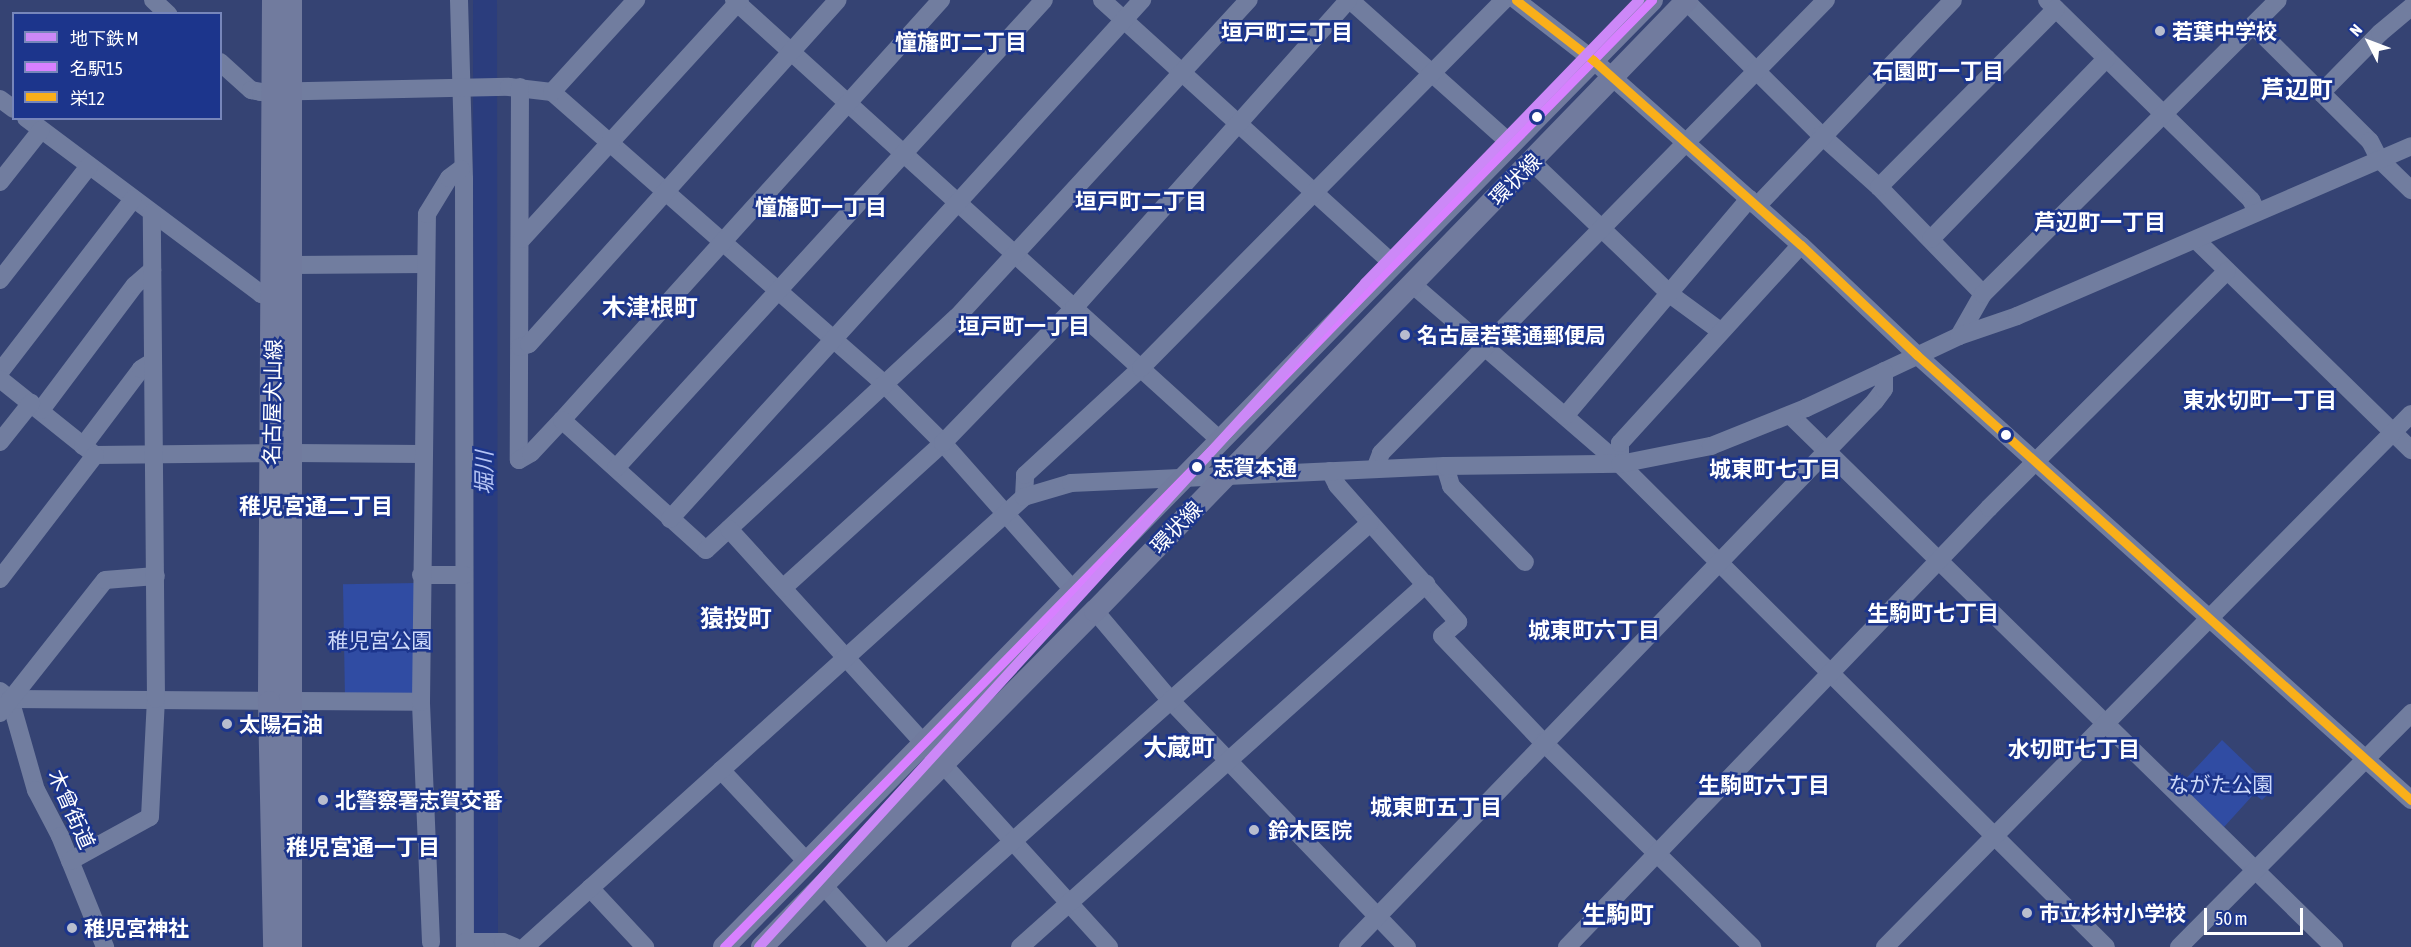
<!DOCTYPE html>
<meta charset="utf-8">
<style>
body{margin:0}
#map{position:relative;width:2411px;height:947px;overflow:hidden;background:#354373;font-family:"Asap Condensed","Noto Sans JP",sans-serif}
div>[style]{position:absolute}
.green>*{inset:0;background:#304ca3;transform-origin:0 0}
.river>*{height:24px;margin:-12px;padding:0 12px;transform-origin:12px;border-radius:12px;background:#2b3d7d}
.minor>*{height:18px;margin:-9px;padding:0 9px;transform-origin:9px;border-radius:9px;background:#717d9f}
.major>*{height:22px;margin:-11px;padding:0 11px;transform-origin:11px;border-radius:11px;background:#717b9e}
.bus-1>*{height:9px;margin:-4.5px;padding:0 4.5px;transform-origin:4.5px;border-radius:4.5px;background:#d880ff}
.bus-2>*{height:9px;margin:-4.5px;padding:0 4.5px;transform-origin:4.5px;border-radius:4.5px;background:#f9af1a}
.metro-1>*{height:10px;margin:-5px;padding:0 5px;transform-origin:5px;border-radius:5px;background:#cc88f7}
.dots>*{width:16px;height:16px;translate:-50% -50%;box-sizing:border-box;border:3px solid #1c358c;border-radius:50%}
span{translate:-50% -50%;white-space:nowrap;text-align:center;line-height:1.15;-webkit-text-stroke:5px #1c358c;paint-order:stroke}
.poi-label{font-size:21px;color:#fff;font-weight:700}
.left{translate:0 -50%;text-align:left}
.street-label{font-size:21px;color:#fff}
.stop-label{font-size:21px;color:#fff;font-weight:700}
.park-label{font-size:21px;color:#ced9f9}
.neighbourhood-label{font-size:22px;color:#fff;font-weight:700}
.water-label{font-size:22px;color:#b5c4f4;font-style:italic}
.quarter-label{font-size:24px;color:#fff;font-weight:700}
.legend{position:absolute;left:12px;top:12px;width:210px;height:108px;box-sizing:border-box;background:#1c358c;border:2px solid #7786ba;margin:0;padding:8px 10px;list-style:none;font-size:18px;color:#fff}
.legend li{display:flex;align-items:center;gap:12px;height:30px}
.legend b{width:30px;border:2px solid #7786ba}
.north{position:absolute;left:2339px;top:12px;width:60px;height:60px;-webkit-text-stroke:4px #1c358c;paint-order:stroke;rotate:312deg;font-size:16px;font-weight:700;line-height:24px;text-align:center;color:#fff}
.north::after{content:'';display:block;margin:auto;width:21px;height:27px;background:#fff;clip-path:polygon(50% 0,100% 100%,50% 72%,0 100%)}
.scale{position:absolute;left:2204px;top:908px;width:99px;height:27px;box-sizing:border-box;border:3px solid #fff;border-top:0;padding-left:8px;font-size:18px;line-height:21px;white-space:nowrap;color:#fff;-webkit-text-stroke:4px #1c358c;paint-order:stroke}
</style>
<div id="map">
<div class="green">
<div style="left:417px;top:583px;width:110px;height:74px;rotate:89deg"></div>
<div style="clip-path:polygon(2222px 740px,2273px 789px,2262px 800px,2254px 794px,2224px 827px,2180px 785px)"></div>
</div>
<div class="river">
<div style="left:485px;top:0;width:947px;rotate:89.94deg"></div>
</div>
<div class="minor">
<div style="left:153px;top:0;width:21px;rotate:43deg"></div>
<div style="left:459px;top:0;width:179px;rotate:88.4deg"></div>
<div style="left:464px;top:179px;width:768px;rotate:89.93deg"></div>
<div style="left:734px;top:0;width:656px;rotate:42.16deg"></div>
<div style="left:1102px;top:0;width:394px;rotate:42.2deg"></div>
<div style="left:1350px;top:0;width:217px;rotate:41.8deg"></div>
<div style="left:1516px;top:0;width:98px;rotate:37.9deg"></div>
<div style="left:1593px;top:60px;width:278px;rotate:41.7deg"></div>
<div style="left:1801px;top:245px;width:160px;rotate:43.5deg"></div>
<div style="left:1917px;top:355px;width:665px;rotate:42.01deg"></div>
<div style="left:2047px;top:0;width:286px;rotate:44.4deg"></div>
<div style="left:2251px;top:200px;width:13px;rotate:63deg"></div>
<div style="left:1686px;top:1px;width:190px;rotate:44.8deg"></div>
<div style="left:1821px;top:135px;width:78px;rotate:41.9deg"></div>
<div style="left:1879px;top:187px;width:149px;rotate:45.8deg"></div>
<div style="left:2254px;top:26px;width:163px;rotate:44.8deg"></div>
<div style="left:2370px;top:141px;width:20px;rotate:63deg"></div>
<div style="left:2379px;top:159px;width:45px;rotate:44.1deg"></div>
<div style="left:220px;top:62px;width:42px;rotate:42.1deg"></div>
<div style="left:251px;top:90px;width:10px;rotate:11deg"></div>
<div style="left:261px;top:92px;width:248px;rotate:-1.2deg"></div>
<div style="left:509px;top:87px;width:43px;rotate:6.6deg"></div>
<div style="left:552px;top:92px;width:444px;rotate:41.3deg"></div>
<div style="left:885px;top:385px;width:82px;rotate:45deg"></div>
<div style="left:943px;top:443px;width:198px;rotate:48.5deg"></div>
<div style="left:520px;top:87px;width:373px;rotate:90.2deg"></div>
<div style="left:519px;top:460px;width:14px;rotate:-30deg"></div>
<div style="left:531px;top:453px;width:45px;rotate:-46.8deg"></div>
<div style="left:562px;top:420px;width:566px;rotate:-47.94deg"></div>
<div style="left:552px;top:92px;width:125px;rotate:-47.6deg"></div>
<div style="left:2321px;top:93px;width:84px;rotate:-45.5deg"></div>
<div style="left:2380px;top:33px;width:40px;rotate:-40deg"></div>
<div style="left:0;top:99px;width:17px;rotate:36deg"></div>
<div style="left:26px;top:118px;width:294px;rotate:36.8deg"></div>
<div style="left:261px;top:294px;width:14px;rotate:17deg"></div>
<div style="left:1532px;top:162px;width:192px;rotate:43.7deg"></div>
<div style="left:1671px;top:295px;width:61px;rotate:36.3deg"></div>
<div style="left:0;top:182px;width:66px;rotate:-51.7deg"></div>
<div style="left:1879px;top:187px;width:251px;rotate:-45.2deg"></div>
<div style="left:1757px;top:206px;width:284px;rotate:-46.4deg"></div>
<div style="left:522px;top:239px;width:323px;rotate:-47.6deg"></div>
<div style="left:1931px;top:239px;width:252px;rotate:-45.8deg"></div>
<div style="left:2196px;top:240px;width:301px;rotate:44.3deg"></div>
<div style="left:292px;top:265px;width:134px;rotate:-0.4deg"></div>
<div style="left:0;top:280px;width:145px;rotate:-52deg"></div>
<div style="left:1412px;top:284px;width:275px;rotate:40.9deg"></div>
<div style="left:1620px;top:464px;width:685px;rotate:44.82deg"></div>
<div style="left:1959px;top:336px;width:48px;rotate:-60.3deg"></div>
<div style="left:1983px;top:294px;width:416px;rotate:-44.9deg"></div>
<div style="left:520px;top:347px;width:9px;rotate:-18deg"></div>
<div style="left:529px;top:344px;width:462px;rotate:-48.1deg"></div>
<div style="left:0;top:372px;width:218px;rotate:-52.4deg"></div>
<div style="left:0;top:379px;width:122px;rotate:38.7deg"></div>
<div style="left:95px;top:455px;width:177px;rotate:-0.6deg"></div>
<div style="left:41px;top:410px;width:156px;rotate:-53.1deg"></div>
<div style="left:135px;top:285px;width:23px;rotate:-41deg"></div>
<div style="left:1790px;top:415px;width:761px;rotate:44.36deg"></div>
<div style="left:1565px;top:416px;width:285px;rotate:-49.7deg"></div>
<div style="left:562px;top:420px;width:194px;rotate:42.1deg"></div>
<div style="left:706px;top:550px;width:342px;rotate:-42.9deg"></div>
<div style="left:957px;top:317px;width:431px;rotate:-47.4deg"></div>
<div style="left:0;top:442px;width:50px;rotate:-51.5deg"></div>
<div style="left:83px;top:446px;width:96px;rotate:-53deg"></div>
<div style="left:141px;top:369px;width:13px;rotate:-32deg"></div>
<div style="left:293px;top:453px;width:130px;rotate:0.4deg"></div>
<div style="left:1620px;top:464px;width:21px;rotate:-90deg"></div>
<div style="left:1620px;top:443px;width:268px;rotate:-47.6deg"></div>
<div style="left:1445px;top:466px;width:21px;rotate:73deg"></div>
<div style="left:1451px;top:486px;width:106px;rotate:45.8deg"></div>
<div style="left:616px;top:468px;width:634px;rotate:-47.56deg"></div>
<div style="left:1375px;top:469px;width:17px;rotate:-69deg"></div>
<div style="left:1381px;top:453px;width:635px;rotate:-45.51deg"></div>
<div style="left:1330px;top:471px;width:16px;rotate:63deg"></div>
<div style="left:1337px;top:485px;width:183px;rotate:48.5deg"></div>
<div style="left:1458px;top:622px;width:21px;rotate:139deg"></div>
<div style="left:1442px;top:636px;width:146px;rotate:46.4deg"></div>
<div style="left:1543px;top:742px;width:293px;rotate:44.4deg"></div>
<div style="left:1024px;top:497px;width:22px;rotate:-87deg"></div>
<div style="left:1025px;top:475px;width:158px;rotate:-42.7deg"></div>
<div style="left:1141px;top:368px;width:517px;rotate:-45.39deg"></div>
<div style="left:670px;top:519px;width:702px;rotate:-47.72deg"></div>
<div style="left:729px;top:529px;width:565px;rotate:47.73deg"></div>
<div style="left:421px;top:575px;width:43px"></div>
<div style="left:0;top:579px;width:156px;rotate:-52.5deg"></div>
<div style="left:783px;top:588px;width:216px;rotate:-42.2deg"></div>
<div style="left:943px;top:443px;width:188px;rotate:-45.9deg"></div>
<div style="left:1074px;top:308px;width:412px;rotate:-48.3deg"></div>
<div style="left:1095px;top:611px;width:118px;rotate:49.8deg"></div>
<div style="left:1171px;top:701px;width:341px;rotate:46.2deg"></div>
<div style="left:0;top:691px;width:13px;rotate:39deg"></div>
<div style="left:10px;top:699px;width:95px;rotate:74.1deg"></div>
<div style="left:36px;top:790px;width:52px;rotate:62.4deg"></div>
<div style="left:60px;top:836px;width:120px;rotate:67.9deg"></div>
<div style="left:10px;top:699px;width:411px;rotate:0.4deg"></div>
<div style="left:0;top:713px;width:169px;rotate:-51.7deg"></div>
<div style="left:105px;top:580px;width:51px;rotate:-4.5deg"></div>
<div style="left:721px;top:770px;width:127px;rotate:46.9deg"></div>
<div style="left:70px;top:861px;width:91px;rotate:-28.8deg"></div>
<div style="left:150px;top:817px;width:118px;rotate:-87.1deg"></div>
<div style="left:156px;top:699px;width:486px;rotate:-90.5deg"></div>
<div style="left:822px;top:884px;width:85px;rotate:47.9deg"></div>
<div style="left:590px;top:888px;width:81px;rotate:47deg"></div>
<div style="left:431px;top:942px;width:240px;rotate:-92.4deg"></div>
<div style="left:421px;top:702px;width:488px;rotate:-89.3deg"></div>
<div style="left:427px;top:214px;width:42px;rotate:-58.6deg"></div>
<div style="left:449px;top:178px;width:15px;rotate:-37deg"></div>
<div style="left:465px;top:942px;width:38px"></div>
<div style="left:503px;top:942px;width:13px;rotate:23deg"></div>
<div style="left:525px;top:947px;width:672px;rotate:-42.04deg"></div>
<div style="left:1024px;top:497px;width:49px;rotate:-16.6deg"></div>
<div style="left:1071px;top:483px;width:374px;rotate:-2.6deg"></div>
<div style="left:1445px;top:466px;width:175px;rotate:-0.7deg"></div>
<div style="left:1620px;top:464px;width:93px;rotate:-11.2deg"></div>
<div style="left:1711px;top:446px;width:102px;rotate:-21.8deg"></div>
<div style="left:1806px;top:408px;width:169px;rotate:-25.2deg"></div>
<div style="left:1959px;top:336px;width:61px;rotate:-19deg"></div>
<div style="left:2017px;top:316px;width:429px;rotate:-23.3deg"></div>
<div style="left:894px;top:947px;width:637px;rotate:-41.69deg"></div>
<div style="left:1020px;top:947px;width:545px;rotate:-41.8deg"></div>
<div style="left:1348px;top:947px;width:759px;rotate:-46.01deg"></div>
<div style="left:1875px;top:401px;width:15px;rotate:-53deg"></div>
<div style="left:1884px;top:389px;width:18px;rotate:-90deg"></div>
<div style="left:1567px;top:947px;width:609px;rotate:-46.13deg"></div>
<div style="left:1989px;top:508px;width:336px;rotate:-44.9deg"></div>
<div style="left:1885px;top:947px;width:749px;rotate:-45.38deg"></div>
<div style="left:2179px;top:947px;width:330px;rotate:-45.2deg"></div>
</div>
<div class="major">
<div style="left:273px;top:0;width:702px;rotate:90.33deg"></div>
<div style="left:269px;top:702px;width:245px;rotate:88.8deg"></div>
<div style="left:291px;top:0;width:947px;rotate:90deg"></div>
<div style="left:724px;top:947px;width:1326px;rotate:-45.58deg"></div>
<div style="left:762px;top:947px;width:473px;rotate:-45.3deg"></div>
<div style="left:1095px;top:611px;width:851px;rotate:-45.9deg"></div>
</div>
<div class="bus-1">
<div style="left:724px;top:947px;width:1326px;rotate:-45.58deg"></div>
</div>
<div class="bus-2">
<div style="left:1516px;top:0;width:98px;rotate:37.9deg"></div>
<div style="left:1593px;top:60px;width:278px;rotate:41.7deg"></div>
<div style="left:1801px;top:245px;width:160px;rotate:43.5deg"></div>
<div style="left:1917px;top:355px;width:665px;rotate:42.01deg"></div>
</div>
<div class="metro-1">
<div style="left:759px;top:947px;width:899px;rotate:-47.61deg"></div>
<div style="left:1365px;top:283px;width:394px;rotate:-45.9deg"></div>
</div>
<div class="dots">
<div style="left:2160px;top:31px;background:#b8bdce"></div>
<div style="left:1537px;top:117px;background:#fff"></div>
<div style="left:1405px;top:335px;background:#b8bdce"></div>
<div style="left:2006px;top:435px;background:#fff"></div>
<div style="left:1197px;top:467px;background:#fff"></div>
<div style="left:227px;top:724px;background:#b8bdce"></div>
<div style="left:323px;top:800px;background:#b8bdce"></div>
<div style="left:1254px;top:830px;background:#b8bdce"></div>
<div style="left:2027px;top:913px;background:#b8bdce"></div>
<div style="left:72px;top:928px;background:#b8bdce"></div>
</div>
<div class="poi-label">
<span class="left" style="left:2172px;top:31px">若葉中学校</span>
<span class="left" style="left:1417px;top:335px">名古屋若葉通郵便局</span>
<span class="left" style="left:239px;top:724px">太陽石油</span>
<span class="left" style="left:335px;top:800px">北警察署志賀交番</span>
<span class="left" style="left:1268px;top:830px">鈴木医院</span>
<span class="left" style="left:2039px;top:913px">市立杉村小学校</span>
<span class="left" style="left:84px;top:928px">稚児宮神社</span>
</div>
<div class="street-label">
<span style="left:1515px;top:179px;rotate:-45deg">環状線</span>
<span style="left:272px;top:402px;rotate:-89deg">名古屋犬山線</span>
<span style="left:1176px;top:527px;rotate:-46deg">環状線</span>
<span style="left:72px;top:809px;rotate:66deg">木曾街道</span>
</div>
<div class="stop-label">
<span class="left" style="left:1213px;top:467px">志賀本通</span>
</div>
<div class="park-label">
<span style="left:380px;top:640px">稚児宮公園</span>
<span style="left:2221px;top:784px">ながた公園</span>
</div>
<div class="neighbourhood-label">
<span style="left:1287px;top:33px">垣戸町三丁目</span>
<span style="left:961px;top:43px">憧旛町二丁目</span>
<span style="left:1938px;top:72px">石園町一丁目</span>
<span style="left:1141px;top:202px">垣戸町二丁目</span>
<span style="left:821px;top:208px">憧旛町一丁目</span>
<span style="left:2100px;top:223px">芦辺町一丁目</span>
<span style="left:1024px;top:327px">垣戸町一丁目</span>
<span style="left:2260px;top:401px">東水切町一丁目</span>
<span style="left:1775px;top:470px">城東町七丁目</span>
<span style="left:316px;top:507px">稚児宮通二丁目</span>
<span style="left:1933px;top:614px">生駒町七丁目</span>
<span style="left:1594px;top:631px">城東町六丁目</span>
<span style="left:2074px;top:750px">水切町七丁目</span>
<span style="left:1764px;top:786px">生駒町六丁目</span>
<span style="left:1436px;top:808px">城東町五丁目</span>
<span style="left:363px;top:848px">稚児宮通一丁目</span>
</div>
<div class="water-label">
<span style="left:485px;top:473px;rotate:-90deg">堀川</span>
</div>
<div class="quarter-label">
<span style="left:2297px;top:90px">芦辺町</span>
<span style="left:650px;top:308px">木津根町</span>
<span style="left:736px;top:619px">猿投町</span>
<span style="left:1179px;top:748px">大蔵町</span>
<span style="left:1618px;top:915px">生駒町</span>
</div>
<ul class="legend">
<li><b style="height:8px;background:#cc88f7"></b>地下鉄 M</li>
<li><b style="height:8px;background:#d880ff"></b>名駅15</li>
<li><b style="height:8px;background:#f9af1a"></b>栄12</li>
</ul>
<div class="north">N</div>
<div class="scale">50 m</div>
</div>
